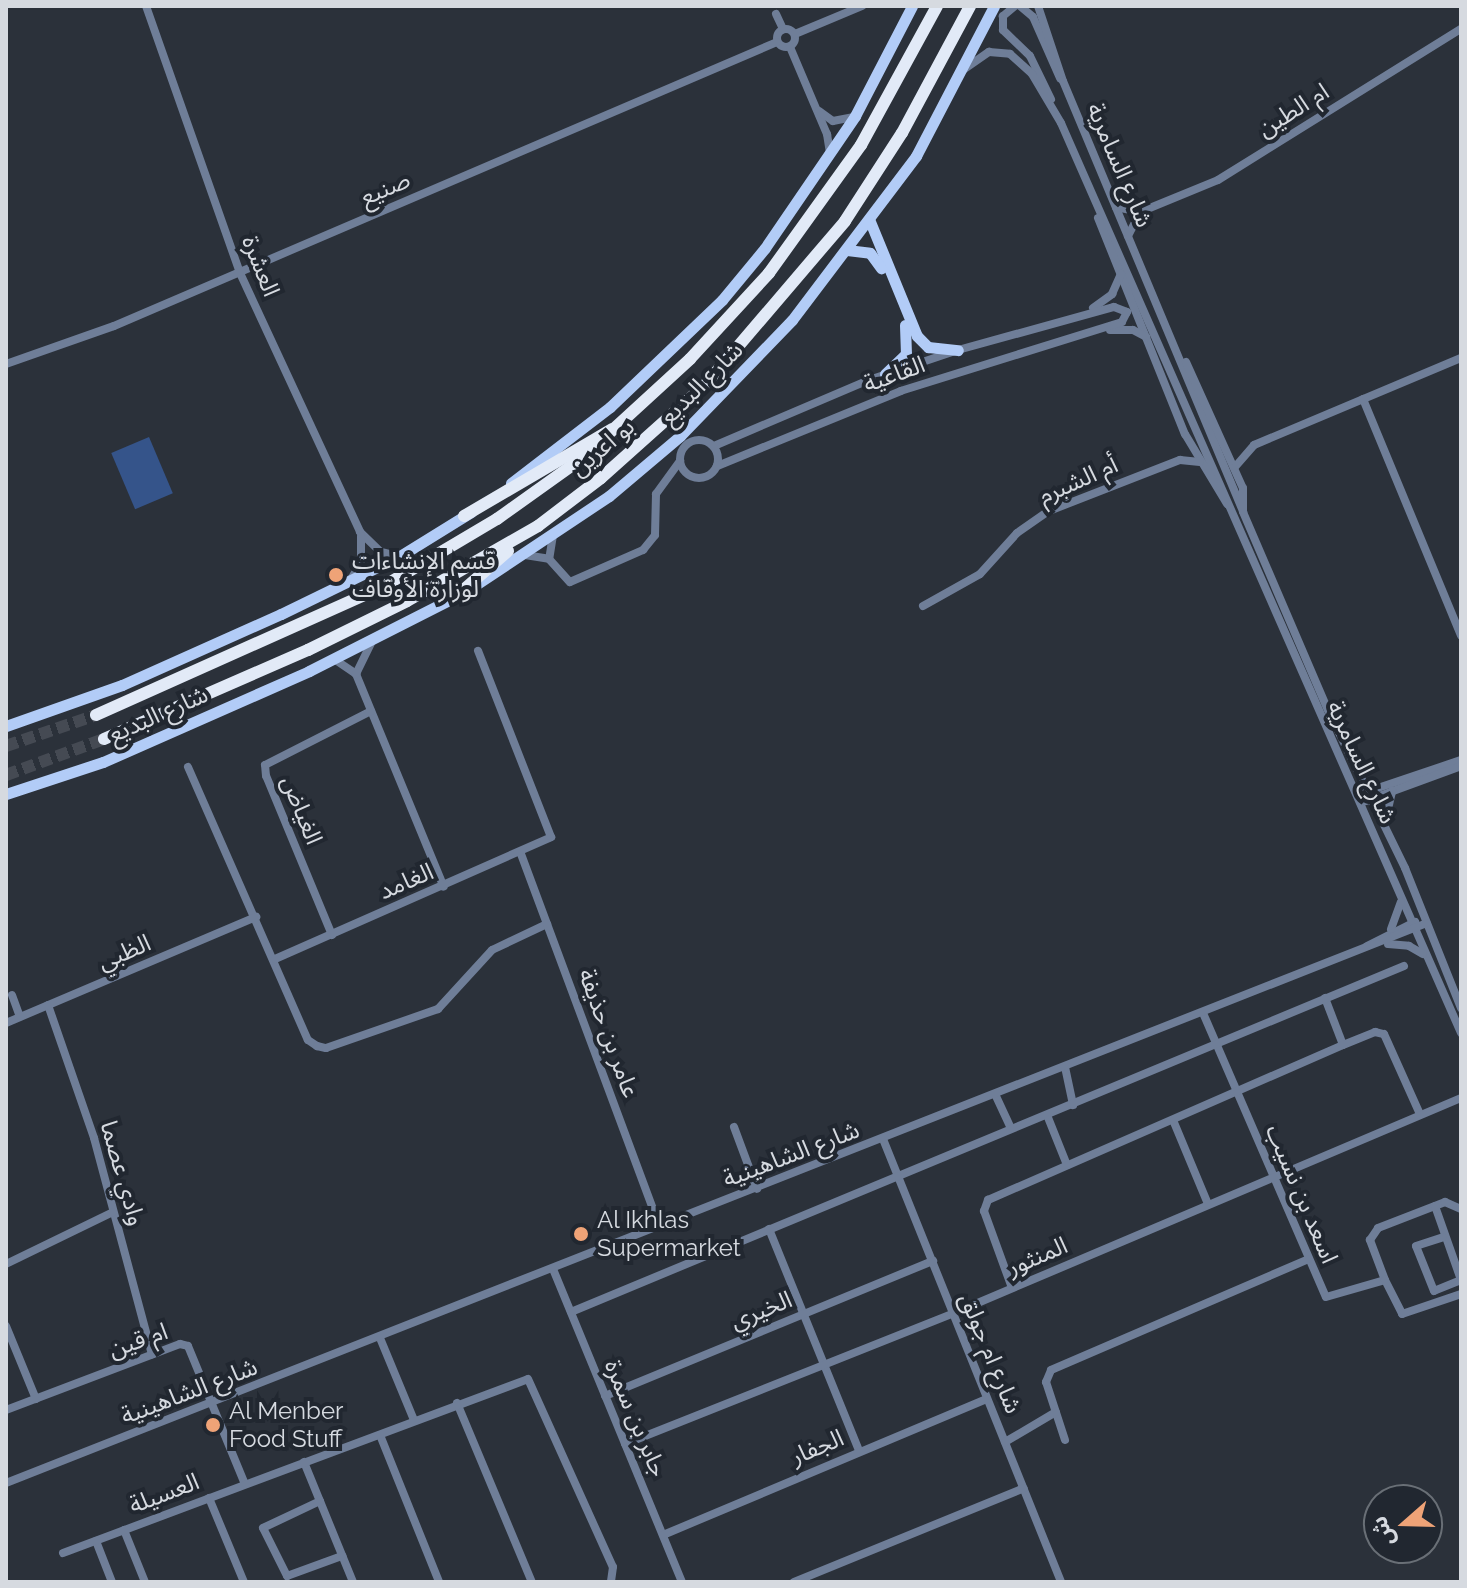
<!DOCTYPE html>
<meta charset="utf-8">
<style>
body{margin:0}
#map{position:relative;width:1467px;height:1588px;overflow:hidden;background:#2b313a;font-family:Raleway,"Noto Sans Arabic",sans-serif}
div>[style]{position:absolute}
.green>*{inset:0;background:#35548a;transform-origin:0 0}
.highway-tunnel>*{height:12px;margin-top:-6px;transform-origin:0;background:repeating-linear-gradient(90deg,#454a53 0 12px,transparent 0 18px)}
.minor>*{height:8px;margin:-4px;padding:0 4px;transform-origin:4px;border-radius:4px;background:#6f7e98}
.minor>.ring{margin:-4px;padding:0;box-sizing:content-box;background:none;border:8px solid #6f7e98;border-radius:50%}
.major>*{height:11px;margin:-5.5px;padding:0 5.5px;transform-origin:5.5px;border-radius:5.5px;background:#b2ccf7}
.highway>*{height:12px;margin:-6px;padding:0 6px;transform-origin:6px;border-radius:6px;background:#e2eaf7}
.dots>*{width:22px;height:22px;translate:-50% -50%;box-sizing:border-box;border:4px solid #212730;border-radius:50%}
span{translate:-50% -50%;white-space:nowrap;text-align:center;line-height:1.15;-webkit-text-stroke:8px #212730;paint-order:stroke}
.street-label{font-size:24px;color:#d6dae0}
.poi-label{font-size:24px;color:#d6dae0}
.left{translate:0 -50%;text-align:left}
.frame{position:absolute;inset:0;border:8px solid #d6dae0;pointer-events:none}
.north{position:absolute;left:1363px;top:1484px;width:80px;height:80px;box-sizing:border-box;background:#212730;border:2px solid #696f76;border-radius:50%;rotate:250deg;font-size:22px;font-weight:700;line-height:32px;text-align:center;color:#d6dae0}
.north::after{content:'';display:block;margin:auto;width:28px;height:36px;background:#efa377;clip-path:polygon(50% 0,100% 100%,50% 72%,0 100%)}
</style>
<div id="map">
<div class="green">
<div style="left:149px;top:437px;width:61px;height:41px;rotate:67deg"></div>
</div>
<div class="highway-tunnel">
<div style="left:6px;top:746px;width:95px;rotate:-19deg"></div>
<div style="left:6px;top:775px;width:104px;rotate:-20.2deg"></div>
</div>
<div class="minor">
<div style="left:146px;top:6px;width:283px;rotate:70.6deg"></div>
<div style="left:240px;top:273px;width:285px;rotate:65.1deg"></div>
<div style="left:360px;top:532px;width:29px;rotate:44deg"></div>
<div style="left:381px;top:552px;width:17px;rotate:13deg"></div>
<div style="left:1015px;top:6px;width:16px;rotate:140deg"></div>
<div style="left:1003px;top:16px;width:14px;rotate:90deg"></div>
<div style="left:1003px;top:30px;width:37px;rotate:44deg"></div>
<div style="left:1030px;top:56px;width:48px;rotate:64deg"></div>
<div style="left:1020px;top:6px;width:17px;rotate:40deg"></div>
<div style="left:1033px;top:17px;width:67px;rotate:66.1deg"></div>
<div style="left:1038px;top:6px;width:79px;rotate:71.6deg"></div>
<div style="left:1063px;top:81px;width:467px;rotate:67.3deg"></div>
<div style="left:1243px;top:512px;width:215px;rotate:66.8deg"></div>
<div style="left:1328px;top:710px;width:176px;rotate:64deg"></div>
<div style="left:1405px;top:868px;width:151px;rotate:68.2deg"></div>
<div style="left:776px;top:14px;width:17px;rotate:65deg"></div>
<div class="ring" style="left:777px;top:29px;width:10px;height:10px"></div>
<div style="left:795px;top:34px;width:73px;rotate:-22.7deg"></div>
<div style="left:790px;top:47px;width:95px;rotate:67deg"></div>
<div style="left:827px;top:134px;width:20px;rotate:81deg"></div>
<div style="left:963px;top:70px;width:32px;rotate:-35deg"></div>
<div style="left:989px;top:52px;width:21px;rotate:5deg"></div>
<div style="left:1010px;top:54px;width:30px;rotate:42deg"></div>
<div style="left:1032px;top:74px;width:57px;rotate:59.4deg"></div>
<div style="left:1061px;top:123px;width:994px;rotate:66.27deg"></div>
<div style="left:819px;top:111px;width:17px;rotate:36deg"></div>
<div style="left:833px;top:121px;width:20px;rotate:-11deg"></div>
<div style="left:1116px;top:207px;width:25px;rotate:12deg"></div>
<div style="left:1098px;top:218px;width:233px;rotate:68.1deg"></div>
<div style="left:1185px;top:434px;width:82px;rotate:59deg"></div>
<div style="left:1128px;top:236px;width:27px;rotate:-63deg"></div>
<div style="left:1140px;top:212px;width:84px;rotate:-22.3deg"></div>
<div style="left:1218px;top:180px;width:286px;rotate:-31.9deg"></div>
<div style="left:1093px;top:308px;width:24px;rotate:-36deg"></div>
<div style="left:1112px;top:294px;width:22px;rotate:-66deg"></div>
<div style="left:1110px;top:330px;width:23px"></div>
<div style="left:1133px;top:330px;width:15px;rotate:28deg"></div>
<div style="left:1186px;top:362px;width:138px;rotate:65.7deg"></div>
<div style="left:1243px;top:488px;width:23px;rotate:90deg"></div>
<div style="left:6px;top:364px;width:114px;rotate:-19.4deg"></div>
<div style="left:114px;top:326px;width:721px;rotate:-23.19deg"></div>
<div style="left:1363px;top:399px;width:256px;rotate:67.5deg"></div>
<div class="ring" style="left:680px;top:440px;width:30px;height:30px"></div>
<div style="left:714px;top:446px;width:168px;rotate:-23.1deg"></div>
<div style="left:869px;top:380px;width:94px;rotate:-18.6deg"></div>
<div style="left:958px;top:350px;width:162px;rotate:-15.4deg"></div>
<div style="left:1114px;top:307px;width:14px;rotate:21deg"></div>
<div style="left:1127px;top:312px;width:11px;rotate:117deg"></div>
<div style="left:1122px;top:322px;width:232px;rotate:162.7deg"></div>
<div style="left:901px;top:391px;width:199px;rotate:157.8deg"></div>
<div style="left:1235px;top:467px;width:29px;rotate:-49deg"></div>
<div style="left:1254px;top:445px;width:225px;rotate:-22.8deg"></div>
<div style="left:553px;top:535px;width:24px;rotate:99deg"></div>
<div style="left:549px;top:559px;width:31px;rotate:48deg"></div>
<div style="left:570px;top:582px;width:80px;rotate:-23.7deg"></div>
<div style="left:643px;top:550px;width:19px;rotate:-51deg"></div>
<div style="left:655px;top:535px;width:41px;rotate:-88.6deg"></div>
<div style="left:656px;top:494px;width:41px;rotate:-54deg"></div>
<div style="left:525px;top:555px;width:24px;rotate:9deg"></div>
<div style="left:351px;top:579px;width:19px;rotate:-58deg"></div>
<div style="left:361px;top:563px;width:27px;rotate:-90deg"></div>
<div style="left:923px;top:606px;width:65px;rotate:-29.3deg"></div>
<div style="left:980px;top:574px;width:55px;rotate:-47.9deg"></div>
<div style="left:1017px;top:533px;width:39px;rotate:-35deg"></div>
<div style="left:1049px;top:511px;width:141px;rotate:-21.3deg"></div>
<div style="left:1180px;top:460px;width:20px;rotate:6deg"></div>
<div style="left:334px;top:659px;width:27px;rotate:34deg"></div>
<div style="left:356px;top:674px;width:230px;rotate:67.6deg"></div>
<div style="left:356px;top:674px;width:34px;rotate:-64deg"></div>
<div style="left:188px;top:767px;width:298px;rotate:66.3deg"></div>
<div style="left:308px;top:1040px;width:11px;rotate:34deg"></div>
<div style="left:317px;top:1046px;width:9px;rotate:13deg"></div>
<div style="left:326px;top:1048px;width:119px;rotate:-19.2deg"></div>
<div style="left:438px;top:1009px;width:80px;rotate:-47.5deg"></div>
<div style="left:492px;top:950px;width:61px;rotate:-25.3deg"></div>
<div style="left:1363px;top:793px;width:103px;rotate:-18.6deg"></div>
<div style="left:1366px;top:801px;width:101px;rotate:-20.2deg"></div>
<div style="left:1385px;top:822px;width:32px;rotate:-77deg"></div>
<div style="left:521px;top:854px;width:398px;rotate:69.6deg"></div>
<div style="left:1391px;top:929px;width:29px;rotate:-70deg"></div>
<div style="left:332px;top:935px;width:172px;rotate:-112.5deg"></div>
<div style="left:266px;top:776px;width:11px;rotate:-95deg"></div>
<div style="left:265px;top:765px;width:119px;rotate:-27deg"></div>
<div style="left:1388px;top:944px;width:21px;rotate:5deg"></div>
<div style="left:1409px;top:946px;width:16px;rotate:30deg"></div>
<div style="left:1367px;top:946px;width:54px;rotate:-26.6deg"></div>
<div style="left:275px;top:959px;width:302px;rotate:-23.8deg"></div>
<div style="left:551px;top:837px;width:200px;rotate:-111.4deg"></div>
<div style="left:12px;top:995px;width:23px;rotate:70deg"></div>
<div style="left:1325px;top:998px;width:50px;rotate:69deg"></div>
<div style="left:48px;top:1005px;width:141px;rotate:70.9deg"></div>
<div style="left:94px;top:1138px;width:224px;rotate:75deg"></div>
<div style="left:1203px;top:1013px;width:309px;rotate:66.6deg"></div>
<div style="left:1326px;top:1297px;width:61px;rotate:-16.1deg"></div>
<div style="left:1385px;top:1280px;width:43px;rotate:-110.6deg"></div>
<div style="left:1370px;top:1240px;width:14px;rotate:-56deg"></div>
<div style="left:1378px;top:1228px;width:72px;rotate:-21.2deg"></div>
<div style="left:1445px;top:1202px;width:17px;rotate:24deg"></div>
<div style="left:6px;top:1023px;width:272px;rotate:-23deg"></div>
<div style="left:1065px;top:1067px;width:39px;rotate:78deg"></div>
<div style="left:995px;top:1094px;width:38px;rotate:65deg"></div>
<div style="left:1047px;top:1115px;width:54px;rotate:68.2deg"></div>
<div style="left:1173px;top:1120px;width:91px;rotate:67.4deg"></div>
<div style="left:734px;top:1127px;width:66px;rotate:69.6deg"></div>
<div style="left:883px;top:1139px;width:477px;rotate:68.1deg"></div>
<div style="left:1435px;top:1206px;width:78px;rotate:70.6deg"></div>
<div style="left:1461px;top:1280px;width:29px;rotate:158deg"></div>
<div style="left:1434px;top:1291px;width:48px;rotate:-111.8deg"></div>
<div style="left:1416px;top:1246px;width:28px;rotate:-18deg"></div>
<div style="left:769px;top:1229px;width:240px;rotate:67.9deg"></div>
<div style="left:6px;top:1264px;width:119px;rotate:-25.9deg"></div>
<div style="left:553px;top:1269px;width:339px;rotate:67.6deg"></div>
<div style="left:1385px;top:1280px;width:38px;rotate:63deg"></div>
<div style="left:1402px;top:1314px;width:62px;rotate:-18.7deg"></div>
<div style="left:1012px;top:1288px;width:82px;rotate:-110deg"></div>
<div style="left:984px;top:1211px;width:12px;rotate:-70deg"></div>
<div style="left:988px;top:1200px;width:387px;rotate:-23.6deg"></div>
<div style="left:1343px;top:1045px;width:35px;rotate:-22deg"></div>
<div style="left:1375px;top:1032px;width:9px;rotate:13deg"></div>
<div style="left:1384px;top:1034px;width:88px;rotate:65.8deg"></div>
<div style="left:571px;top:1312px;width:902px;rotate:-22.56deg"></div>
<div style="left:6px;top:1326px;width:79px;rotate:67.7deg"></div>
<div style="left:380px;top:1338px;width:89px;rotate:67.5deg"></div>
<div style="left:605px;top:1396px;width:355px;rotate:-22.4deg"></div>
<div style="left:457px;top:1403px;width:194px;rotate:67.3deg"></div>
<div style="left:6px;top:1410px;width:186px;rotate:-20.8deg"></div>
<div style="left:180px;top:1344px;width:8px;rotate:14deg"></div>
<div style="left:188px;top:1346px;width:149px;rotate:67.6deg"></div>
<div style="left:380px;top:1435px;width:158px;rotate:68.1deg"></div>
<div style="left:1065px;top:1440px;width:61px;rotate:-108.1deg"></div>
<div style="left:1046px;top:1382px;width:13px;rotate:-67deg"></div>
<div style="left:1051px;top:1370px;width:279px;rotate:-23.3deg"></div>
<div style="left:1005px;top:1442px;width:59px;rotate:-30.5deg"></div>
<div style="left:625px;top:1444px;width:354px;rotate:-21.7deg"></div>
<div style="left:954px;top:1313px;width:551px;rotate:-22.98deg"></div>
<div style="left:304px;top:1462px;width:130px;rotate:67.8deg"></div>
<div style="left:6px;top:1483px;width:1527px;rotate:-21.51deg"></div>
<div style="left:209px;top:1498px;width:91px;rotate:67.4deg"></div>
<div style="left:320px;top:1501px;width:63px;rotate:154.7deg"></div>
<div style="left:263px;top:1528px;width:54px;rotate:63.4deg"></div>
<div style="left:287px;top:1576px;width:59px;rotate:-20deg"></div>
<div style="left:124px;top:1530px;width:56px;rotate:68deg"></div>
<div style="left:663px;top:1535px;width:351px;rotate:-22.8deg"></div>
<div style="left:96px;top:1541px;width:44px;rotate:68.7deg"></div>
<div style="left:63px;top:1553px;width:496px;rotate:-20.5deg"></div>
<div style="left:528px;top:1379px;width:206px;rotate:65.7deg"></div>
<div style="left:613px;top:1567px;width:15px;rotate:98deg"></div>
<div style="left:794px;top:1582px;width:248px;rotate:-22.2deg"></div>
</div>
<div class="major">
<div style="left:869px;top:219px;width:126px;rotate:67.7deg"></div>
<div style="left:917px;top:336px;width:16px;rotate:45deg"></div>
<div style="left:928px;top:347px;width:30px;rotate:6deg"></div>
<div style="left:847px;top:250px;width:23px;rotate:7deg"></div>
<div style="left:870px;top:253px;width:19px;rotate:54deg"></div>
<div style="left:885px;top:374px;width:29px;rotate:-44deg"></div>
<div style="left:906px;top:354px;width:29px;rotate:-92deg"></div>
<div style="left:511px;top:483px;width:125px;rotate:-37.5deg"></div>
<div style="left:610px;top:407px;width:155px;rotate:-43.7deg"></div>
<div style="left:722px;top:300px;width:67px;rotate:-50.4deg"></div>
<div style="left:765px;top:248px;width:160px;rotate:-55.7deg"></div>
<div style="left:855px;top:116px;width:124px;rotate:-62.6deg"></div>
<div style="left:474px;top:586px;width:162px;rotate:-33.7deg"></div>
<div style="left:609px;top:496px;width:93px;rotate:-40.2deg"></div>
<div style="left:680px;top:436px;width:161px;rotate:-46deg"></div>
<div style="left:792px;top:320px;width:206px;rotate:-52.9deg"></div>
<div style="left:916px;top:156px;width:169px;rotate:-62.5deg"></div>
<div style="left:6px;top:726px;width:123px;rotate:-19.5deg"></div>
<div style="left:122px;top:685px;width:174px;rotate:-24.1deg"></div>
<div style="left:281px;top:614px;width:132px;rotate:-26deg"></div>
<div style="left:400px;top:556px;width:84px;rotate:-31.8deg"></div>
<div style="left:6px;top:794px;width:102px;rotate:-18.3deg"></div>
<div style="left:103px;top:762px;width:225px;rotate:-23.8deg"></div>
<div style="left:309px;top:671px;width:168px;rotate:-26.9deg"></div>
</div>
<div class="highway">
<div style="left:464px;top:516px;width:172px;rotate:-30.4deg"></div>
<div style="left:453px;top:599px;width:73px;rotate:-41.1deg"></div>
<div style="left:96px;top:715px;width:316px;rotate:-24.1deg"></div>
<div style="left:384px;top:586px;width:131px;rotate:-30.7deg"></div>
<div style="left:497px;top:519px;width:103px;rotate:-35.5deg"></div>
<div style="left:581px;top:459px;width:148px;rotate:-42.5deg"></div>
<div style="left:690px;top:359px;width:117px;rotate:-47.4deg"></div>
<div style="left:769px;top:273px;width:158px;rotate:-54.3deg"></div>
<div style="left:861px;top:145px;width:158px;rotate:-61.3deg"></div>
<div style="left:104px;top:739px;width:223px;rotate:-23.6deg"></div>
<div style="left:308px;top:650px;width:110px;rotate:-26.3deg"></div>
<div style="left:407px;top:601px;width:151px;rotate:-29.8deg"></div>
<div style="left:538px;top:526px;width:79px;rotate:-37.3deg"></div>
<div style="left:601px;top:478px;width:141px;rotate:-41.8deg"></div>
<div style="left:706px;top:384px;width:214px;rotate:-49.5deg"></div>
<div style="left:845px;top:221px;width:105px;rotate:-57.1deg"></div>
<div style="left:902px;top:133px;width:144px;rotate:-61.8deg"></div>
</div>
<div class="dots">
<div style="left:336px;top:575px;background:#efa377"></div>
<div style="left:581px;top:1234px;background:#efa377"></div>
<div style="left:213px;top:1425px;background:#efa377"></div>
</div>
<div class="street-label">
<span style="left:1293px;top:110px;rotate:-32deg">ام الطين</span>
<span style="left:1120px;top:165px;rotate:67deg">شارع السامرية</span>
<span style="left:385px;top:188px;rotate:-23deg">صنيع</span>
<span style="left:261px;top:266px;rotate:68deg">العشرة</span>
<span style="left:894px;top:374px;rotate:-20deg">القاعية</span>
<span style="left:701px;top:383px;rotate:-45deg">شارع البديع</span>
<span style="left:602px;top:447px;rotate:-40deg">بو اعرين</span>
<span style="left:1078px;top:480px;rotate:-24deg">أم الشبرم</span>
<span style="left:158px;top:714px;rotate:-24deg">شارع البديع</span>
<span style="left:1362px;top:762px;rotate:65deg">شارع السامرية</span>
<span style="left:302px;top:810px;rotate:68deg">الغياض</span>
<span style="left:406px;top:881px;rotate:-23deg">الغامد</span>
<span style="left:124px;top:952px;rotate:-23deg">الظبي</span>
<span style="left:609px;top:1033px;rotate:70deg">عامر بن حذيفة</span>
<span style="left:791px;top:1154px;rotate:-21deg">شارع الشاهينية</span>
<span style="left:123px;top:1173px;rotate:74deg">وادي عصما</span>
<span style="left:1302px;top:1194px;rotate:67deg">اسعد بن نسيب</span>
<span style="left:1037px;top:1256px;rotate:-23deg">المنثور</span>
<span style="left:761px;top:1310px;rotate:-22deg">الخيري</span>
<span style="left:138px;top:1340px;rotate:-19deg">ام قين</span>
<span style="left:991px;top:1353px;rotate:68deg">شارع ام جولق</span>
<span style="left:189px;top:1391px;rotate:-21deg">شارع الشاهينية</span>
<span style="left:636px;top:1418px;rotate:67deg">جابر بن سمرة</span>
<span style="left:817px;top:1447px;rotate:-23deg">الجفار</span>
<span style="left:164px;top:1493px;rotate:-21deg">العسيلة</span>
</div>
<div class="poi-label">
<span class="left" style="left:352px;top:575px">قسم الإنشاءات<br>لوزارة الأوقاف</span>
<span class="left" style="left:597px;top:1234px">Al Ikhlas<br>Supermarket</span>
<span class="left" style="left:229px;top:1425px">Al Menber<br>Food Stuff</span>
</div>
<div class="frame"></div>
<div class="north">ش</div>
</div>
